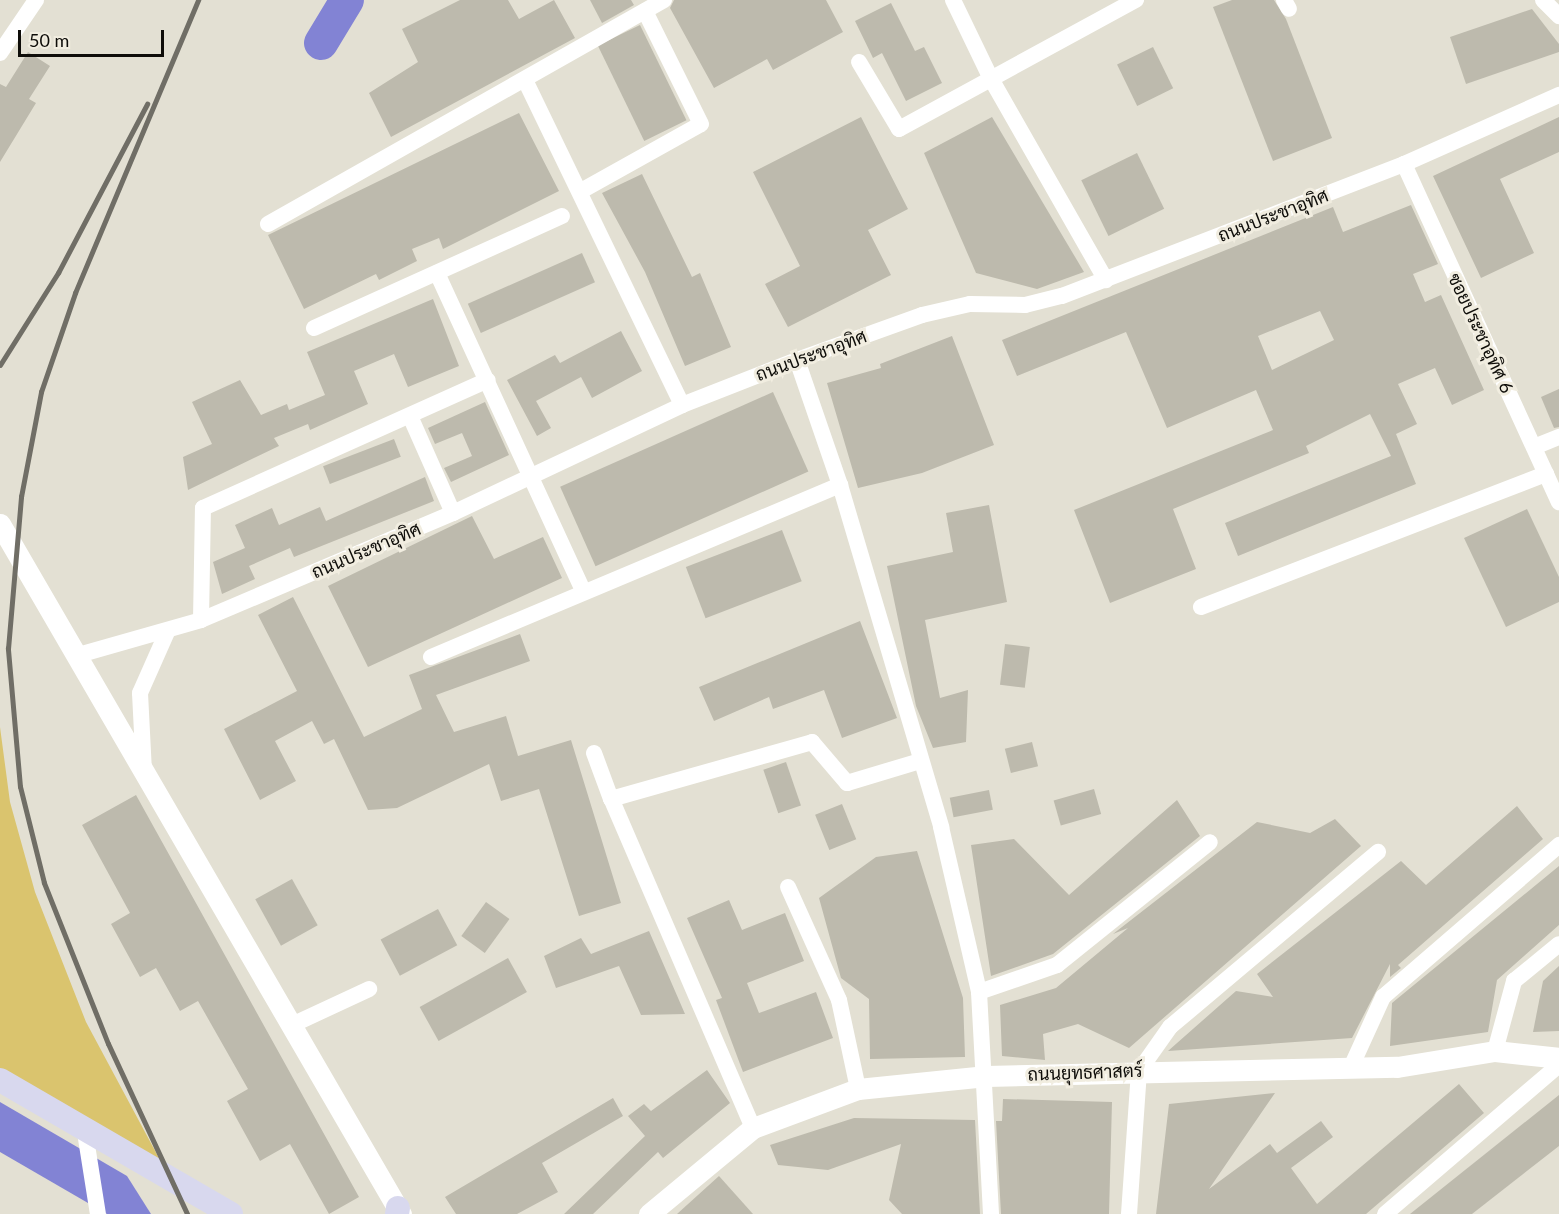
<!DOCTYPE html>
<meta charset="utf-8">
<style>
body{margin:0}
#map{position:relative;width:1559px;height:1214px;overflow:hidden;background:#e3e0d3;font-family:Lato,Sarabun,sans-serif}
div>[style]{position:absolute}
.green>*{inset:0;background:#dac46e}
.water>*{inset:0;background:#8283d4}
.river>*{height:34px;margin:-17px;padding:0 17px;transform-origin:17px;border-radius:17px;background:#8283d4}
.building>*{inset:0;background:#bdbaad;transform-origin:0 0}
.minor>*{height:16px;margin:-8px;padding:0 8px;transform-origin:8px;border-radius:8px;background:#fff}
.tertiary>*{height:21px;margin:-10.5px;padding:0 10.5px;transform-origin:10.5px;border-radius:10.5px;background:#fff}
.secondary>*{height:24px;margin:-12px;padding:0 12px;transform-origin:12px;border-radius:12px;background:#d8d8ee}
.rail>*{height:4.5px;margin:-2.25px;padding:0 2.25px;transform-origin:2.25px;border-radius:2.25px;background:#706e66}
span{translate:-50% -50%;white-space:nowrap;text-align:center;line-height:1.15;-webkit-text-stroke:6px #f1ede0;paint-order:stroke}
.street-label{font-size:18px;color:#0e0d09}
.scale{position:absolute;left:18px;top:30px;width:146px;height:27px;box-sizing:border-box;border:3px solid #0e0d09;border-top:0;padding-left:8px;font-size:18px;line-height:21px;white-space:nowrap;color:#0e0d09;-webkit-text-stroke:4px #f1ede0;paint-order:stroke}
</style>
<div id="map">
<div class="green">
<div style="clip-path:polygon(0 727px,10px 802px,35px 892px,86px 1022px,168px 1175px,0 1080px)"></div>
</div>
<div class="water">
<div style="clip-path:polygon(0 1102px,127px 1176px,151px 1214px,107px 1214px,0 1152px)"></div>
</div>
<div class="river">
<div style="left:321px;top:43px;width:50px;rotate:-58.8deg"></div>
</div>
<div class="building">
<div style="clip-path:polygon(460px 0,508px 0,519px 19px,554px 0,575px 38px,391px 137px,369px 93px,418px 62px,402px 29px)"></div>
<div style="clip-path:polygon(590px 0,631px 0,634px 5px,602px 23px)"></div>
<div style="clip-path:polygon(674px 0,826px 0,843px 32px,773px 70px,767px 59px,714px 88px,670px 8px)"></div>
<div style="clip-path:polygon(1232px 0,1274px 0,1286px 19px,1332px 138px,1273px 161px,1213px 7px)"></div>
<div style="clip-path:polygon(891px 3px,915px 51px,924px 47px,942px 83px,906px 101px,882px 53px,873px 58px,855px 21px)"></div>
<div style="clip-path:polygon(1532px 9px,1559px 44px,1559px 52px,1466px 84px,1450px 37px)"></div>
<div style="left:640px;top:25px;width:106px;height:47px;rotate:64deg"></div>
<div style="left:1153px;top:47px;width:46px;height:40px;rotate:64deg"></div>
<div style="clip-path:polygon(28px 52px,50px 66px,29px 99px,36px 103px,0 162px,0 84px,6px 87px)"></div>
<div style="clip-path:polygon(519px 113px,559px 191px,443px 249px,439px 238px,412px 249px,417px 261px,379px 280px,376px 274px,304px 309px,268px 235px)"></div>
<div style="clip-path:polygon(861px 117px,908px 209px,868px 230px,891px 275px,788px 327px,765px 284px,800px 266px,753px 172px)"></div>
<div style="clip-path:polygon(992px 117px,1084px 272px,1037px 289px,976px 273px,924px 153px)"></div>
<div style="clip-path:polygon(1559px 117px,1559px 152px,1500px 179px,1534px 253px,1481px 278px,1433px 176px)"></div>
<div style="left:1137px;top:153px;width:62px;height:62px;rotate:64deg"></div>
<div style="clip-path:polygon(642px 174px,692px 277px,700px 273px,731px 347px,685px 366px,645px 272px,602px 193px)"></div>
<div style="clip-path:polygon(evenodd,1411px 205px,1438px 264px,1413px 274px,1425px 302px,1441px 295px,1484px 390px,1452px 405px,1435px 368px,1398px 384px,1417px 424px,1396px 434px,1416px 484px,1238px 556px,1225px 523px,1391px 456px,1370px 414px,1306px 446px,1309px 453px,1173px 509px,1196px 569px,1110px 603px,1074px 510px,1273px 430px,1256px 390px,1167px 428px,1126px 332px,1017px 376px,1002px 340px,1333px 207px,1343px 232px,1411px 205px,1320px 311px,1334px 340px,1272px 370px,1258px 336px,1320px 311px)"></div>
<div style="left:582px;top:253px;width:32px;height:125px;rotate:66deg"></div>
<div style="clip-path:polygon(433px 299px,459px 366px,408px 387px,394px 354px,354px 371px,368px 404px,310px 430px,308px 424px,274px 438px,279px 446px,188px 490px,183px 457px,212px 444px,192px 402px,240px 380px,261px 415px,287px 404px,289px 410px,325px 395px,307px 352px)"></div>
<div style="clip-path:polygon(621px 331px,642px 371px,592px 398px,581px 377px,536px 401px,551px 428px,537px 436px,507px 380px,555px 355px,560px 363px)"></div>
<div style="clip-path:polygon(952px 336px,994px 445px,922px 473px,858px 488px,827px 383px,881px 368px,880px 364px)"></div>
<div style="clip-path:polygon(1559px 389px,1559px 427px,1554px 428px,1541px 397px)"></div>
<div style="left:773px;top:392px;width:87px;height:233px;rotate:66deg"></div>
<div style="clip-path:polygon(485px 402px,509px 455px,451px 482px,444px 468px,472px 456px,462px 433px,435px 444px,428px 428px)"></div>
<div style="left:394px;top:439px;width:19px;height:76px;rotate:69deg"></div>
<div style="clip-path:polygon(425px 477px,434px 501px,294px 557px,290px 548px,249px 566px,255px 579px,222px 594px,213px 562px,245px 548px,235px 525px,272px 508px,279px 525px,320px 507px,326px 521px)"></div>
<div style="clip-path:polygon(989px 505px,1007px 602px,925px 620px,940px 698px,968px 690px,966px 742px,933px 748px,916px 706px,887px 566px,953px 552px,946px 513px)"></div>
<div style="clip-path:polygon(1527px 509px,1559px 577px,1559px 602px,1506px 627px,1464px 538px)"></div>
<div style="clip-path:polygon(472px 516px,494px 559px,543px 537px,562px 578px,368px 667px,328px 586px)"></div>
<div style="left:782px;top:530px;width:55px;height:103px;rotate:69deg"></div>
<div style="clip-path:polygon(293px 597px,364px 737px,422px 709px,409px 675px,520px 634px,530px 661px,436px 695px,454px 732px,506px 716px,518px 756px,571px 740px,621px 903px,579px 916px,539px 789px,501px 801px,489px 764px,397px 808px,368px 810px,334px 739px,324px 744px,312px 721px,275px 741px,296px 781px,260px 800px,224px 729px,297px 691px,258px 615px)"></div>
<div style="clip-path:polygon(860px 621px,897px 718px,842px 738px,824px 690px,773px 709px,769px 697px,714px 721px,699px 687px)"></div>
<div style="left:1005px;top:644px;width:25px;height:41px;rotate:7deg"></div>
<div style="left:1032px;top:742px;width:25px;height:28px;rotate:76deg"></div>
<div style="left:786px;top:762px;width:46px;height:24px;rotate:71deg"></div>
<div style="left:1094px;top:789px;width:26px;height:42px;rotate:74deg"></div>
<div style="left:989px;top:790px;width:20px;height:40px;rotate:79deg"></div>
<div style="clip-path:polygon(136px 795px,359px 1197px,329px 1214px,290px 1144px,260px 1161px,227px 1101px,248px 1089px,198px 1001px,180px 1011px,156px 968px,140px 977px,111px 924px,130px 913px,82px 825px)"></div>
<div style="clip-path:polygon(1177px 800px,1200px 836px,1053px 954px,991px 976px,971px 845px,1014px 839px,1069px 895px)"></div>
<div style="left:842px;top:804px;width:38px;height:29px;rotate:68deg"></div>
<div style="clip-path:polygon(1517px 806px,1543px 839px,1398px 965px,1401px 968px,1390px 977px,1390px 964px,1352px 1038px,1168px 1051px,1236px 991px,1273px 997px,1257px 974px,1401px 861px,1426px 885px)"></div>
<div style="clip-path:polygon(1335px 819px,1361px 846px,1129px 1048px,1078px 1024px,1043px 1034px,1045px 1060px,1002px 1056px,1000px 1005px,1056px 988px,1128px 928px,1113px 934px,1257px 822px,1310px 833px)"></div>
<div style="clip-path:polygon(917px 851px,963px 998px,965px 1057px,870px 1059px,869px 999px,841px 978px,819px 898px,876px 857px)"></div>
<div style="clip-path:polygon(1559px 866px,1559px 925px,1497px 980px,1488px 1032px,1390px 1046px,1392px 1003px)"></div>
<div style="left:292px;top:879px;width:53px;height:42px;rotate:61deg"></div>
<div style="clip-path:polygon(729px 900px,742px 930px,785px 913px,804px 961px,747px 983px,759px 1013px,816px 992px,833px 1038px,743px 1072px,716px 1000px,722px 998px,687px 918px)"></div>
<div style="left:486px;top:902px;width:29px;height:42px;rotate:36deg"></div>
<div style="left:438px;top:909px;width:41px;height:65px;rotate:62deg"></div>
<div style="clip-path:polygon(649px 931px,685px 1014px,641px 1015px,619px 966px,556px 988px,544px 956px,581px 938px,591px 954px)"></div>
<div style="left:508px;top:958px;width:39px;height:101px;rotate:61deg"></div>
<div style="clip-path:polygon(1559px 966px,1559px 1031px,1533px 1032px,1543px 981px)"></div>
<div style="clip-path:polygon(707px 1070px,730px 1103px,663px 1158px,658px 1152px,593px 1214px,564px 1214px,645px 1136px,628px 1116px,644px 1104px,651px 1111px)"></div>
<div style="clip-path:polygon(1459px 1084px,1484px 1113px,1366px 1214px,1156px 1214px,1169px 1104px,1275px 1093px,1209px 1189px,1270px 1144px,1277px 1153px,1321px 1121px,1333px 1137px,1291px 1168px,1317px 1204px)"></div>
<div style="clip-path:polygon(1559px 1095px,1559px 1146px,1472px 1214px,1410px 1214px)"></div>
<div style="clip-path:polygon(613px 1098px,623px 1116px,542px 1163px,558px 1192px,517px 1214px,456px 1214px,445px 1197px)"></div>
<div style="clip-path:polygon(1003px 1099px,1112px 1102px,1109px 1214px,1001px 1214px,996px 1121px,1002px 1121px)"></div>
<div style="clip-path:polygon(854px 1118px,975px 1120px,980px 1214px,902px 1214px,889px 1200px,901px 1144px,828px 1170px,778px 1165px,770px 1145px)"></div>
<div style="clip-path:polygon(719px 1176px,753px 1214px,677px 1214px)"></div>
</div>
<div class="minor">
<div style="left:953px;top:0;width:85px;rotate:64.3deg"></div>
<div style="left:990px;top:77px;width:234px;rotate:60.3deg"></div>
<div style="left:1284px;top:0;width:10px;rotate:61deg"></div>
<div style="left:1543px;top:0;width:23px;rotate:45deg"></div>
<div style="left:0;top:53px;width:64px;rotate:-55.8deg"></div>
<div style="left:859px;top:62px;width:78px;rotate:59.2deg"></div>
<div style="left:899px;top:129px;width:270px;rotate:-28.6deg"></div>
<div style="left:525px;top:80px;width:361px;rotate:64.2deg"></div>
<div style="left:1404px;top:164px;width:372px;rotate:65.4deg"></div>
<div style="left:581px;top:191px;width:137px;rotate:-29.2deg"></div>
<div style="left:701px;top:124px;width:126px;rotate:-116.4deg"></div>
<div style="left:268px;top:224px;width:455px;rotate:-29.5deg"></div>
<div style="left:437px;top:273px;width:349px;rotate:65.3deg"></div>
<div style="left:314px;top:328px;width:272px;rotate:-24.3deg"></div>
<div style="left:797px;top:360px;width:132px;rotate:71deg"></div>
<div style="left:840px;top:485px;width:357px;rotate:73.5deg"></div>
<div style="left:941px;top:827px;width:169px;rotate:77deg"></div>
<div style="left:979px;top:992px;width:222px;rotate:86.9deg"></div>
<div style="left:410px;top:416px;width:106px;rotate:66.1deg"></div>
<div style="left:1534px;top:447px;width:27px;rotate:-22deg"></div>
<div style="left:1201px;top:607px;width:370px;rotate:-21.1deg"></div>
<div style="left:201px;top:620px;width:112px;rotate:-89deg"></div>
<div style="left:203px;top:508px;width:312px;rotate:-24.2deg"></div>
<div style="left:75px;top:656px;width:131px;rotate:-15.9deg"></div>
<div style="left:201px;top:620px;width:274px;rotate:-23deg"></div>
<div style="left:453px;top:513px;width:253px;rotate:-25.2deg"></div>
<div style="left:682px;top:405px;width:123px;rotate:-21.4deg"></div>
<div style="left:797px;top:360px;width:133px;rotate:-19.8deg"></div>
<div style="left:922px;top:315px;width:49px;rotate:-12.9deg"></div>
<div style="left:970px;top:304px;width:55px;rotate:1deg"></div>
<div style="left:1025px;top:305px;width:38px;rotate:-14deg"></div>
<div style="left:1062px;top:296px;width:367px;rotate:-21.1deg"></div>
<div style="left:1404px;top:164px;width:170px;rotate:-24deg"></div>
<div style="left:431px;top:657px;width:444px;rotate:-22.8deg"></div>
<div style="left:594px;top:753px;width:49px;rotate:69.7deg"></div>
<div style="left:144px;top:772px;width:79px;rotate:-92.9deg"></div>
<div style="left:140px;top:693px;width:67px;rotate:-66.1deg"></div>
<div style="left:788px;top:887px;width:124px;rotate:65.7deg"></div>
<div style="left:839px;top:1000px;width:91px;rotate:77.9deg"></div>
<div style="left:979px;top:992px;width:83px;rotate:-19.1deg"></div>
<div style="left:1057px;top:965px;width:196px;rotate:-38.8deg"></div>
<div style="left:294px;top:1024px;width:83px;rotate:-25deg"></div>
<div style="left:1495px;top:1051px;width:73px;rotate:-74.8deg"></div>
<div style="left:1514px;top:981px;width:58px;rotate:-39.4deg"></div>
<div style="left:1352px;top:1065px;width:75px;rotate:-65.5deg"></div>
<div style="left:1383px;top:997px;width:233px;rotate:-40.8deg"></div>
<div style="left:84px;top:1126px;width:89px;rotate:81deg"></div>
<div style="left:753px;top:1128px;width:358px;rotate:-113.3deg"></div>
<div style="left:611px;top:799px;width:209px;rotate:-15.8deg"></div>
<div style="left:812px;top:742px;width:54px;rotate:49.5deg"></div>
<div style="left:847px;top:783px;width:76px;rotate:-16.8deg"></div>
<div style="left:1129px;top:1214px;width:143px;rotate:-86deg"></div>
<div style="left:1139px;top:1071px;width:54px;rotate:-54.8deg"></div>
<div style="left:1170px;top:1027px;width:272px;rotate:-40.1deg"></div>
<div style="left:1385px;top:1214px;width:229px;rotate:-40.6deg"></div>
</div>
<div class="tertiary">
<div style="left:0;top:524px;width:798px;rotate:59.84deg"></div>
<div style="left:649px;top:1214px;width:135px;rotate:-39.6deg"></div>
<div style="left:753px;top:1128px;width:112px;rotate:-20.4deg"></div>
<div style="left:858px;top:1089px;width:129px;rotate:-5.8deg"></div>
<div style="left:986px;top:1076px;width:411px;rotate:-1.3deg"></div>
<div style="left:1397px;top:1067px;width:99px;rotate:-9.3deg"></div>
<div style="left:1495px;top:1051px;width:64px;rotate:6.2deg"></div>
</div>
<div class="secondary">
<div style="left:0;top:1080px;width:267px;rotate:30.1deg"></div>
<div style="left:397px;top:1214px;width:6px;rotate:-81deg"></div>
</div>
<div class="rail">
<div style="left:0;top:365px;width:109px;rotate:-57.8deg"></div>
<div style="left:58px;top:273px;width:191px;rotate:-62.2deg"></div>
<div style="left:187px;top:1214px;width:187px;rotate:-114.9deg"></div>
<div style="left:108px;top:1044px;width:173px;rotate:-111.7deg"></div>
<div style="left:44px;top:883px;width:99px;rotate:-104deg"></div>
<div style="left:20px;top:787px;width:139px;rotate:-95deg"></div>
<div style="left:8px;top:649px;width:153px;rotate:-85.1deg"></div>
<div style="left:21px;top:497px;width:107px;rotate:-79.2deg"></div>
<div style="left:41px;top:392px;width:105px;rotate:-71deg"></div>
<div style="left:75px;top:293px;width:318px;rotate:-67.2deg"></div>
</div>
<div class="street-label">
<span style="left:1273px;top:215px;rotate:-21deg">ถนนประชาอุทิศ</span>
<span style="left:1481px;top:333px;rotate:65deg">ซอยประชาอุทิศ 6</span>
<span style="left:811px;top:355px;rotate:-20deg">ถนนประชาอุทิศ</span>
<span style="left:366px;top:550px;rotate:-23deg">ถนนประชาอุทิศ</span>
<span style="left:1085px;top:1072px;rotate:-2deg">ถนนยุทธศาสตร์</span>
</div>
<div class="scale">50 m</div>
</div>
